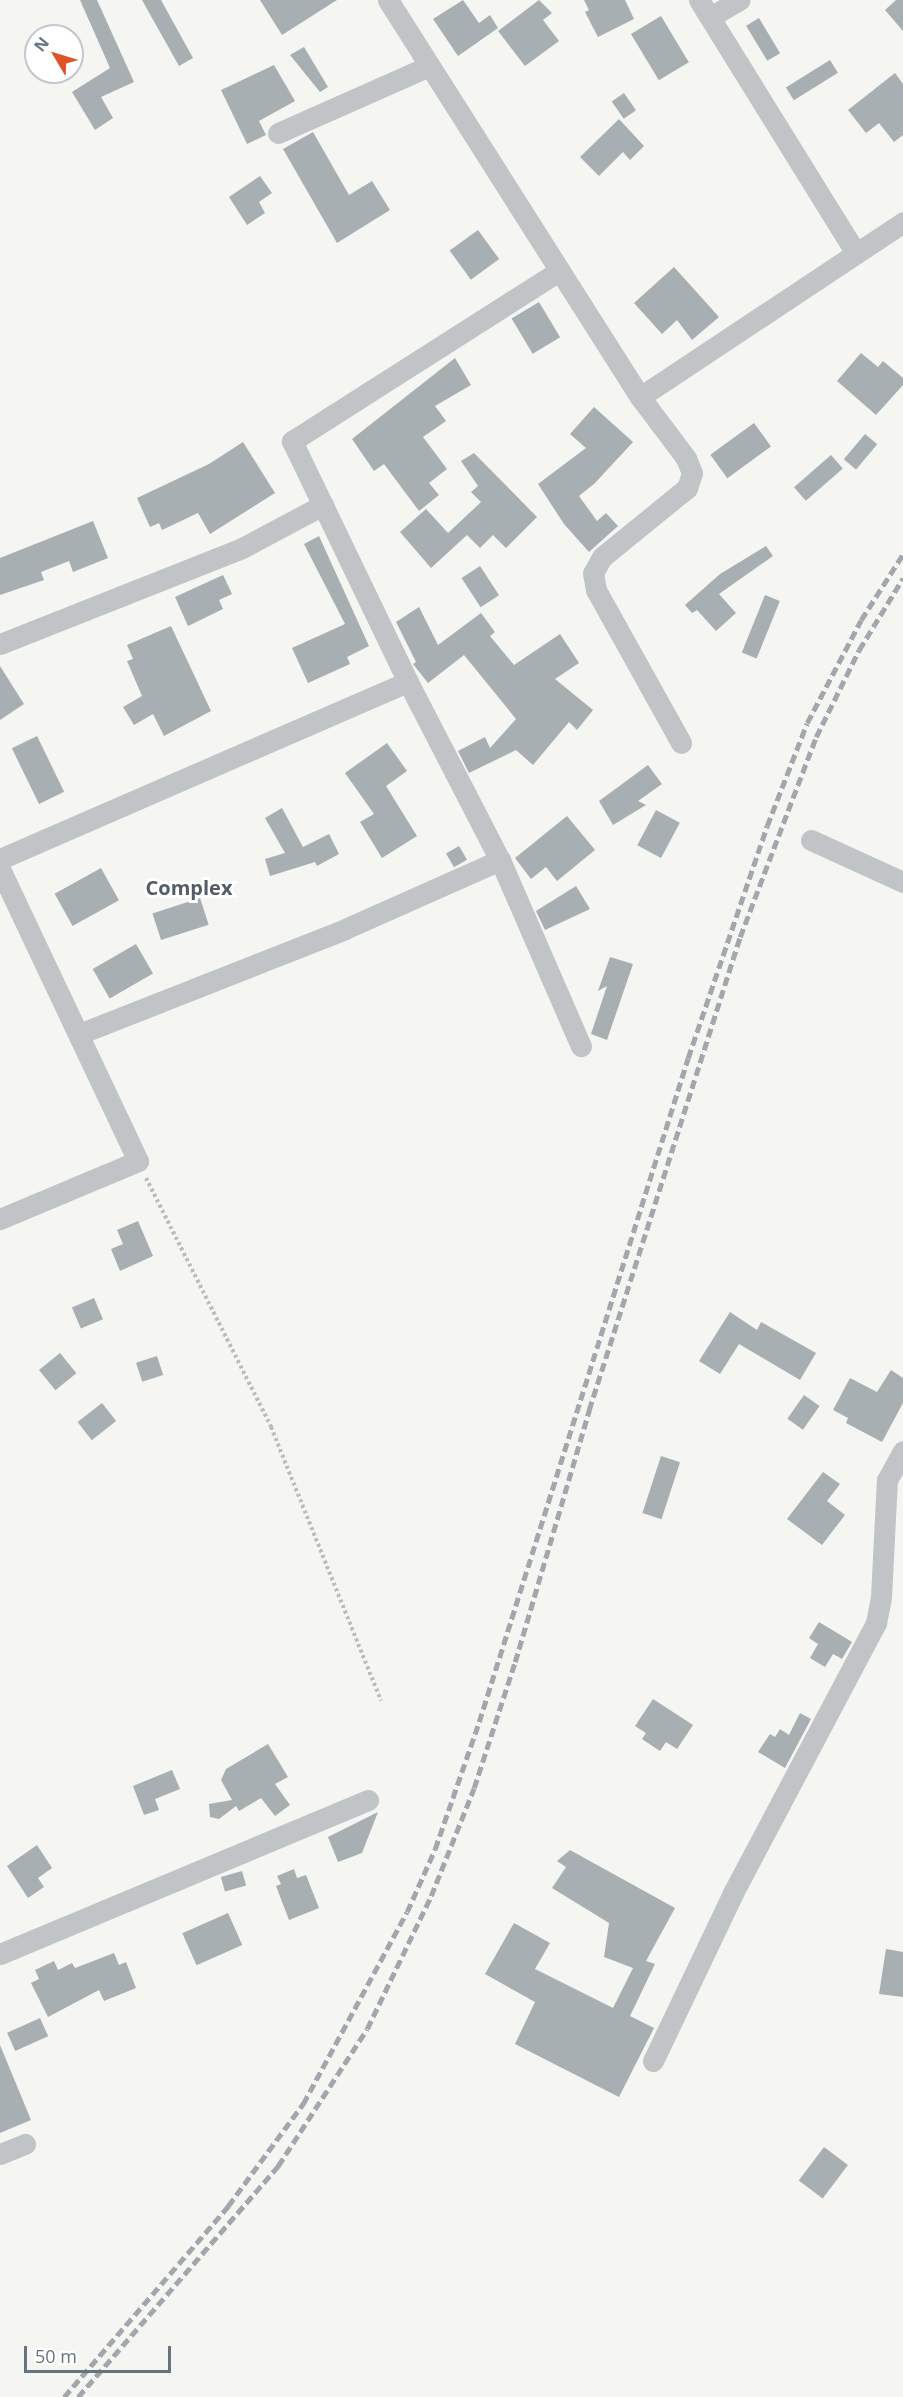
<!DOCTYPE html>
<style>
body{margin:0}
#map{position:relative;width:903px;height:2397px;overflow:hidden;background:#f5f5f1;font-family:"Open Sans",sans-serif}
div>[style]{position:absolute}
.building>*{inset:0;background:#a7afb3;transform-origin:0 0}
.path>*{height:4px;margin-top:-2px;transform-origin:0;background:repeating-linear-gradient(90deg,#babcbe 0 3px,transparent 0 6px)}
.minor>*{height:21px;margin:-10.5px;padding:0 10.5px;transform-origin:10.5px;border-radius:10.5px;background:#c0c4c7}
.rail>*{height:4.5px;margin-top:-2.25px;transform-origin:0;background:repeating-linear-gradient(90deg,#a1a7ac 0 9px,transparent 0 13.5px)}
span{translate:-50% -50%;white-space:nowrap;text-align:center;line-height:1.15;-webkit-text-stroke:6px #fff;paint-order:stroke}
.quarter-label{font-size:20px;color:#525d67;font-weight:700}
.north{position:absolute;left:24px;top:24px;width:60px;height:60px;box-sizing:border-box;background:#fff;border:2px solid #c1c7cd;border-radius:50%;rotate:308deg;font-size:16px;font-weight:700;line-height:24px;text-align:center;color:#647481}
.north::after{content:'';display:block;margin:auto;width:21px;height:27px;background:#df5527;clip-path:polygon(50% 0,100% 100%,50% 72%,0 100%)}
.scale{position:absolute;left:24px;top:2346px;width:147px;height:27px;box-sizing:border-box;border:3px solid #647481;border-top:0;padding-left:8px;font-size:18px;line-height:21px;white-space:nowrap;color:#647481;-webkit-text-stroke:4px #fff;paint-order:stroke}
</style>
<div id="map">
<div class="building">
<div style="clip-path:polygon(80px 0,97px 0,134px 82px,101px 97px,113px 118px,95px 130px,72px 92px,110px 68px)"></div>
<div style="clip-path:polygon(142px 0,161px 0,193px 58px,179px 66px)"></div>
<div style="clip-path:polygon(260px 0,337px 0,282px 35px)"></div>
<div style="clip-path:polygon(463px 0,479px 23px,490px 15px,498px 28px,458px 56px,433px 19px)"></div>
<div style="clip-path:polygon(539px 0,552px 13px,543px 20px,559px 41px,525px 66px,498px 31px)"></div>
<div style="clip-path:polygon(584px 0,625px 0,634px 19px,598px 37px,585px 12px,589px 10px)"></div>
<div style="clip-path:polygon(896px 0,903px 0,903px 31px,885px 10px)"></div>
<div style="left:661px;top:16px;width:54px;height:35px;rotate:59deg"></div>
<div style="left:759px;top:18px;width:41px;height:15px;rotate:59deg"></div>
<div style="clip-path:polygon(304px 47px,328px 87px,320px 92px,290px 55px)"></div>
<div style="left:830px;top:60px;width:15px;height:52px;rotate:58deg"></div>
<div style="clip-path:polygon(274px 65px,295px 101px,259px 121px,266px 135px,247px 144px,221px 90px)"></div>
<div style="clip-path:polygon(895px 73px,903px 84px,903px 135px,894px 142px,879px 123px,866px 133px,848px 110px)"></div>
<div style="left:624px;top:93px;width:21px;height:15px;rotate:55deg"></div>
<div style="clip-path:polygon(619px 119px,644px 146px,630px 160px,623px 152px,599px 176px,580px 157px)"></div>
<div style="clip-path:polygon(313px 132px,349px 195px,372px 181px,390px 210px,337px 243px,283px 149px)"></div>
<div style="clip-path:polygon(260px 176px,272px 193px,259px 202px,265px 213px,247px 225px,229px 197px)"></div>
<div style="left:478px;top:230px;width:36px;height:35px;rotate:54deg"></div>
<div style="clip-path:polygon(674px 267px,719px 317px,692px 340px,677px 320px,662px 334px,634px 303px)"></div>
<div style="left:539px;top:302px;width:41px;height:32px;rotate:59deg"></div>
<div style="clip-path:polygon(861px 353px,878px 367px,883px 361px,903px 378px,903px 385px,876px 415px,837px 381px)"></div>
<div style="clip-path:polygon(455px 358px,471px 385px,435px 406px,446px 421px,423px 437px,447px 469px,429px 483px,439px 495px,419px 511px,384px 464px,374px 471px,352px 439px)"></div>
<div style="clip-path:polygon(594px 407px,633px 442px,595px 483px,579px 496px,597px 521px,606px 513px,618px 526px,589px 552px,564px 524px,538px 484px,586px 448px,570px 434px)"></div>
<div style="left:754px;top:423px;width:29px;height:54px;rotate:54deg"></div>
<div style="left:865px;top:434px;width:16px;height:33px;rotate:40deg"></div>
<div style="clip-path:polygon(243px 442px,275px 493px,210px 534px,198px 513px,162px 530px,159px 523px,150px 527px,137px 498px,209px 464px)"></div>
<div style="clip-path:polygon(474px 453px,537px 517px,506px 548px,493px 535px,480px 548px,467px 535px,431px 568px,400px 532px,426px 509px,448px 533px,481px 502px,471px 492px,478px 486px,461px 461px)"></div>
<div style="left:831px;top:455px;width:18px;height:49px;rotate:49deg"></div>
<div style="clip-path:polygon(93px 521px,108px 558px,73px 572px,69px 561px,41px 572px,44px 580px,0 595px,0 558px)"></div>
<div style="clip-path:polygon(319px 536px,369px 646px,347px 657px,350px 664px,308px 683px,292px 648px,345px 624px,304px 544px)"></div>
<div style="clip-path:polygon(766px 546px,773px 556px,719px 594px,736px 613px,716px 631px,697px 610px,692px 613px,685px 605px,720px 574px)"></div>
<div style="left:480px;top:566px;width:35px;height:22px;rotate:57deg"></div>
<div style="clip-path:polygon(223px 575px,232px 594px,219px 600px,223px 609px,188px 626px,175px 597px)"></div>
<div style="left:765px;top:595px;width:16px;height:62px;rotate:22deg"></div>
<div style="clip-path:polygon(419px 607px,438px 645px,481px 613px,495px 632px,490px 636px,514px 665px,560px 634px,579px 663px,555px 679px,593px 710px,577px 730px,569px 722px,533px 765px,516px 750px,469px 773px,458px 751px,485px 737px,490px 748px,516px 719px,464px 655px,428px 683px,413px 664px,416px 662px,396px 622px)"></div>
<div style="clip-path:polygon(171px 626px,211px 711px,164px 736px,153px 714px,134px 725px,123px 707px,142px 696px,127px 661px,133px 659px,127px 645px)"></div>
<div style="clip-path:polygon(0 666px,24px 704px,0 720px)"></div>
<div style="left:37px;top:736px;width:62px;height:28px;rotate:64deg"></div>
<div style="clip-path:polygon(387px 743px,407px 771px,386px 786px,417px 836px,382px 858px,360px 822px,374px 814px,345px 773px)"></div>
<div style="clip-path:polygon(648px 765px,662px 784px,638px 801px,646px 805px,613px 825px,599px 801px)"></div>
<div style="clip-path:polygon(282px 808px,303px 847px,329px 834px,339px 854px,317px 866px,315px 862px,270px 876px,265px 859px,285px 853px,265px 818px)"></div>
<div style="left:656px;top:810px;width:27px;height:40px;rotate:28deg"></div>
<div style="clip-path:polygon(567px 816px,595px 850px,557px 881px,546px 867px,531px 879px,515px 858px)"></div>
<div style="left:459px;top:846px;width:16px;height:15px;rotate:60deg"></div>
<div style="left:101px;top:868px;width:37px;height:53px;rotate:61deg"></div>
<div style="clip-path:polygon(576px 886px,590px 909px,545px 930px,536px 911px)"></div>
<div style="left:200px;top:898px;width:28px;height:50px;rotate:72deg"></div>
<div style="left:136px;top:944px;width:34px;height:50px;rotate:60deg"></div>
<div style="clip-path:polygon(610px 957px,633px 964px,607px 1040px,591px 1034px,607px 986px,598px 991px)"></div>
<div style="clip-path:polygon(138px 1221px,153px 1256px,120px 1271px,111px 1249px,123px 1244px,117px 1230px)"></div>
<div style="left:94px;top:1298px;width:23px;height:24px;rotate:67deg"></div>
<div style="clip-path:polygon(730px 1312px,757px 1330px,761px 1322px,816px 1353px,800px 1380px,739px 1344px,720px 1374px,699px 1361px)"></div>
<div style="left:60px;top:1353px;width:26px;height:27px;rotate:51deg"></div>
<div style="left:157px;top:1356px;width:20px;height:22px;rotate:72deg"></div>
<div style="clip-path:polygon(891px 1370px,903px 1378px,903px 1403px,882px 1442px,846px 1423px,848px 1418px,833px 1410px,850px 1378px,877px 1392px)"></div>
<div style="left:804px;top:1395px;width:19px;height:29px;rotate:35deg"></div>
<div style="left:102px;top:1403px;width:23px;height:31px;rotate:52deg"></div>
<div style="left:661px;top:1456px;width:20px;height:60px;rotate:18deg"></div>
<div style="clip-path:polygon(823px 1472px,840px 1484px,827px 1501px,845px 1515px,822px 1545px,787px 1519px)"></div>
<div style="clip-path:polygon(819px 1622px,852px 1642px,842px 1659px,833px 1654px,825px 1667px,810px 1658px,818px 1644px,809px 1638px)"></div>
<div style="clip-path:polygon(653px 1699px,693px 1725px,677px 1749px,666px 1742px,660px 1751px,642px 1739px,646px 1733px,635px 1726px)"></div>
<div style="clip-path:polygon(800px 1713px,811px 1719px,785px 1768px,758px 1752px,770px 1734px,775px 1737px,780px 1729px,789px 1735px)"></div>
<div style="clip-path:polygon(268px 1744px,288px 1777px,275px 1784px,290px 1805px,275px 1816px,261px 1798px,239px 1811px,236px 1806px,219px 1819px,210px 1817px,209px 1804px,232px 1800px,221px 1780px,226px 1769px)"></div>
<div style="clip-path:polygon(172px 1770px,180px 1789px,155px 1799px,159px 1810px,144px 1815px,133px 1786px)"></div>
<div style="clip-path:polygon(378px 1812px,362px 1853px,338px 1862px,328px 1837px)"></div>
<div style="clip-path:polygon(37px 1845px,52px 1868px,38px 1878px,44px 1887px,28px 1898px,7px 1866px)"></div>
<div style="clip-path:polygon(570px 1850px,675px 1908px,646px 1961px,655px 1964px,630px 2016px,654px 2028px,619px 2097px,515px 2044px,535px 2002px,485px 1974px,514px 1923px,550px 1943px,535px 1969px,613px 2008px,633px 1968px,604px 1957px,609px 1923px,552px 1888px,566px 1867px,557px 1861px)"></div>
<div style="clip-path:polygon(294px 1869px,297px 1878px,306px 1875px,319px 1908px,289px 1920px,276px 1886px,281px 1884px,277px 1876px)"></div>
<div style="left:242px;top:1871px;width:15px;height:22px;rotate:74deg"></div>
<div style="left:228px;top:1913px;width:35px;height:50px;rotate:66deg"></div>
<div style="clip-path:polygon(886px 1949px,903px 1952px,903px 1997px,879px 1994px)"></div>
<div style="clip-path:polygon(114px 1953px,119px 1965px,126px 1962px,136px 1988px,104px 2001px,99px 1990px,48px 2017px,31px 1983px,39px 1979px,35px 1970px,54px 1961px,58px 1970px,72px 1963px,75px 1968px)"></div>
<div style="left:40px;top:2018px;width:20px;height:36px;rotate:66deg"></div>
<div style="clip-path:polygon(0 2045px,31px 2120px,0 2133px)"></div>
<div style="left:824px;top:2147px;width:30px;height:42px;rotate:37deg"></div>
</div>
<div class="path">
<div style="left:146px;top:1178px;width:279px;rotate:63.3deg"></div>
<div style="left:271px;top:1427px;width:295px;rotate:68.1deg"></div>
</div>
<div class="minor">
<div style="left:388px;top:0;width:470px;rotate:57.6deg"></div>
<div style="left:640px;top:397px;width:76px;rotate:53deg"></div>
<div style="left:686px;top:458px;width:16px;rotate:68deg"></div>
<div style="left:692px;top:473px;width:16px;rotate:108deg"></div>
<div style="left:687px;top:488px;width:109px;rotate:140.9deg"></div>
<div style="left:602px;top:557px;width:18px;rotate:119deg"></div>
<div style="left:593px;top:573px;width:17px;rotate:80deg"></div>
<div style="left:596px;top:590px;width:175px;rotate:60.9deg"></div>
<div style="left:699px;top:0;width:298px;rotate:58.2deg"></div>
<div style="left:710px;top:17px;width:34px;rotate:-30deg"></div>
<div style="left:278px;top:133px;width:165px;rotate:-23.9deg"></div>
<div style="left:559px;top:271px;width:317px;rotate:147.5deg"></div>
<div style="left:292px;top:441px;width:267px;rotate:64.3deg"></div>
<div style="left:408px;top:682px;width:200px;rotate:62.7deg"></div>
<div style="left:500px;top:860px;width:203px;rotate:66.5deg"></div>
<div style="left:640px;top:397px;width:316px;rotate:-33.6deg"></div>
<div style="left:0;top:644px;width:260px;rotate:-21.6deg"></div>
<div style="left:242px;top:548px;width:92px;rotate:-28deg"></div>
<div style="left:811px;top:840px;width:101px;rotate:24.5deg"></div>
<div style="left:0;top:859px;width:445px;rotate:-23.5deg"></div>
<div style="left:0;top:869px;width:323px;rotate:64.7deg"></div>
<div style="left:138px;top:1161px;width:150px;rotate:157.2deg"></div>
<div style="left:79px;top:1034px;width:286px;rotate:-21.5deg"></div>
<div style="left:345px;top:929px;width:170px;rotate:-24deg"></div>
<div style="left:0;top:1954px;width:399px;rotate:-22.7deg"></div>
<div style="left:653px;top:2061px;width:186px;rotate:-64.5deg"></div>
<div style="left:733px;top:1893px;width:306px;rotate:-62.1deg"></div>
<div style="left:876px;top:1623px;width:26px;rotate:-79deg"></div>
<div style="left:881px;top:1597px;width:117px;rotate:-87.1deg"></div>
<div style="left:887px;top:1480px;width:33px;rotate:-61deg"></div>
<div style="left:0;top:2154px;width:27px;rotate:-22deg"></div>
</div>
<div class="rail">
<div style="left:64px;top:2397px;width:252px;rotate:-49.3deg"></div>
<div style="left:228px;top:2206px;width:127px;rotate:-53.7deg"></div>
<div style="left:303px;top:2104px;width:218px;rotate:-61.6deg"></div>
<div style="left:407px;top:1912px;width:69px;rotate:-66deg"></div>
<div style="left:435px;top:1849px;width:134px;rotate:-70.9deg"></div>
<div style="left:479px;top:1722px;width:696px;rotate:-72.53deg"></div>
<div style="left:688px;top:1058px;width:245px;rotate:-71.2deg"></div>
<div style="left:767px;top:826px;width:110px;rotate:-68.8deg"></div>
<div style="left:807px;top:723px;width:116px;rotate:-62.3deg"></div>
<div style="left:861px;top:620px;width:78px;rotate:-57.5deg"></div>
<div style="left:78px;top:2397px;width:306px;rotate:-49.1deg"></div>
<div style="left:278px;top:2166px;width:163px;rotate:-57deg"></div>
<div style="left:367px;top:2029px;width:148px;rotate:-64.3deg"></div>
<div style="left:431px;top:1896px;width:116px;rotate:-68.3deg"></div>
<div style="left:474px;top:1788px;width:133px;rotate:-72deg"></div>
<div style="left:515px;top:1662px;width:263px;rotate:-73.6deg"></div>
<div style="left:589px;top:1410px;width:497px;rotate:-72.3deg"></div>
<div style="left:740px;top:937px;width:214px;rotate:-69.2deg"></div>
<div style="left:816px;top:737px;width:97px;rotate:-63.7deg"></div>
<div style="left:859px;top:650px;width:84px;rotate:-58.6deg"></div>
</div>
<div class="quarter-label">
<span style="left:189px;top:887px">Complex</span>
</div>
<div class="north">N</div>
<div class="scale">50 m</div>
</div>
